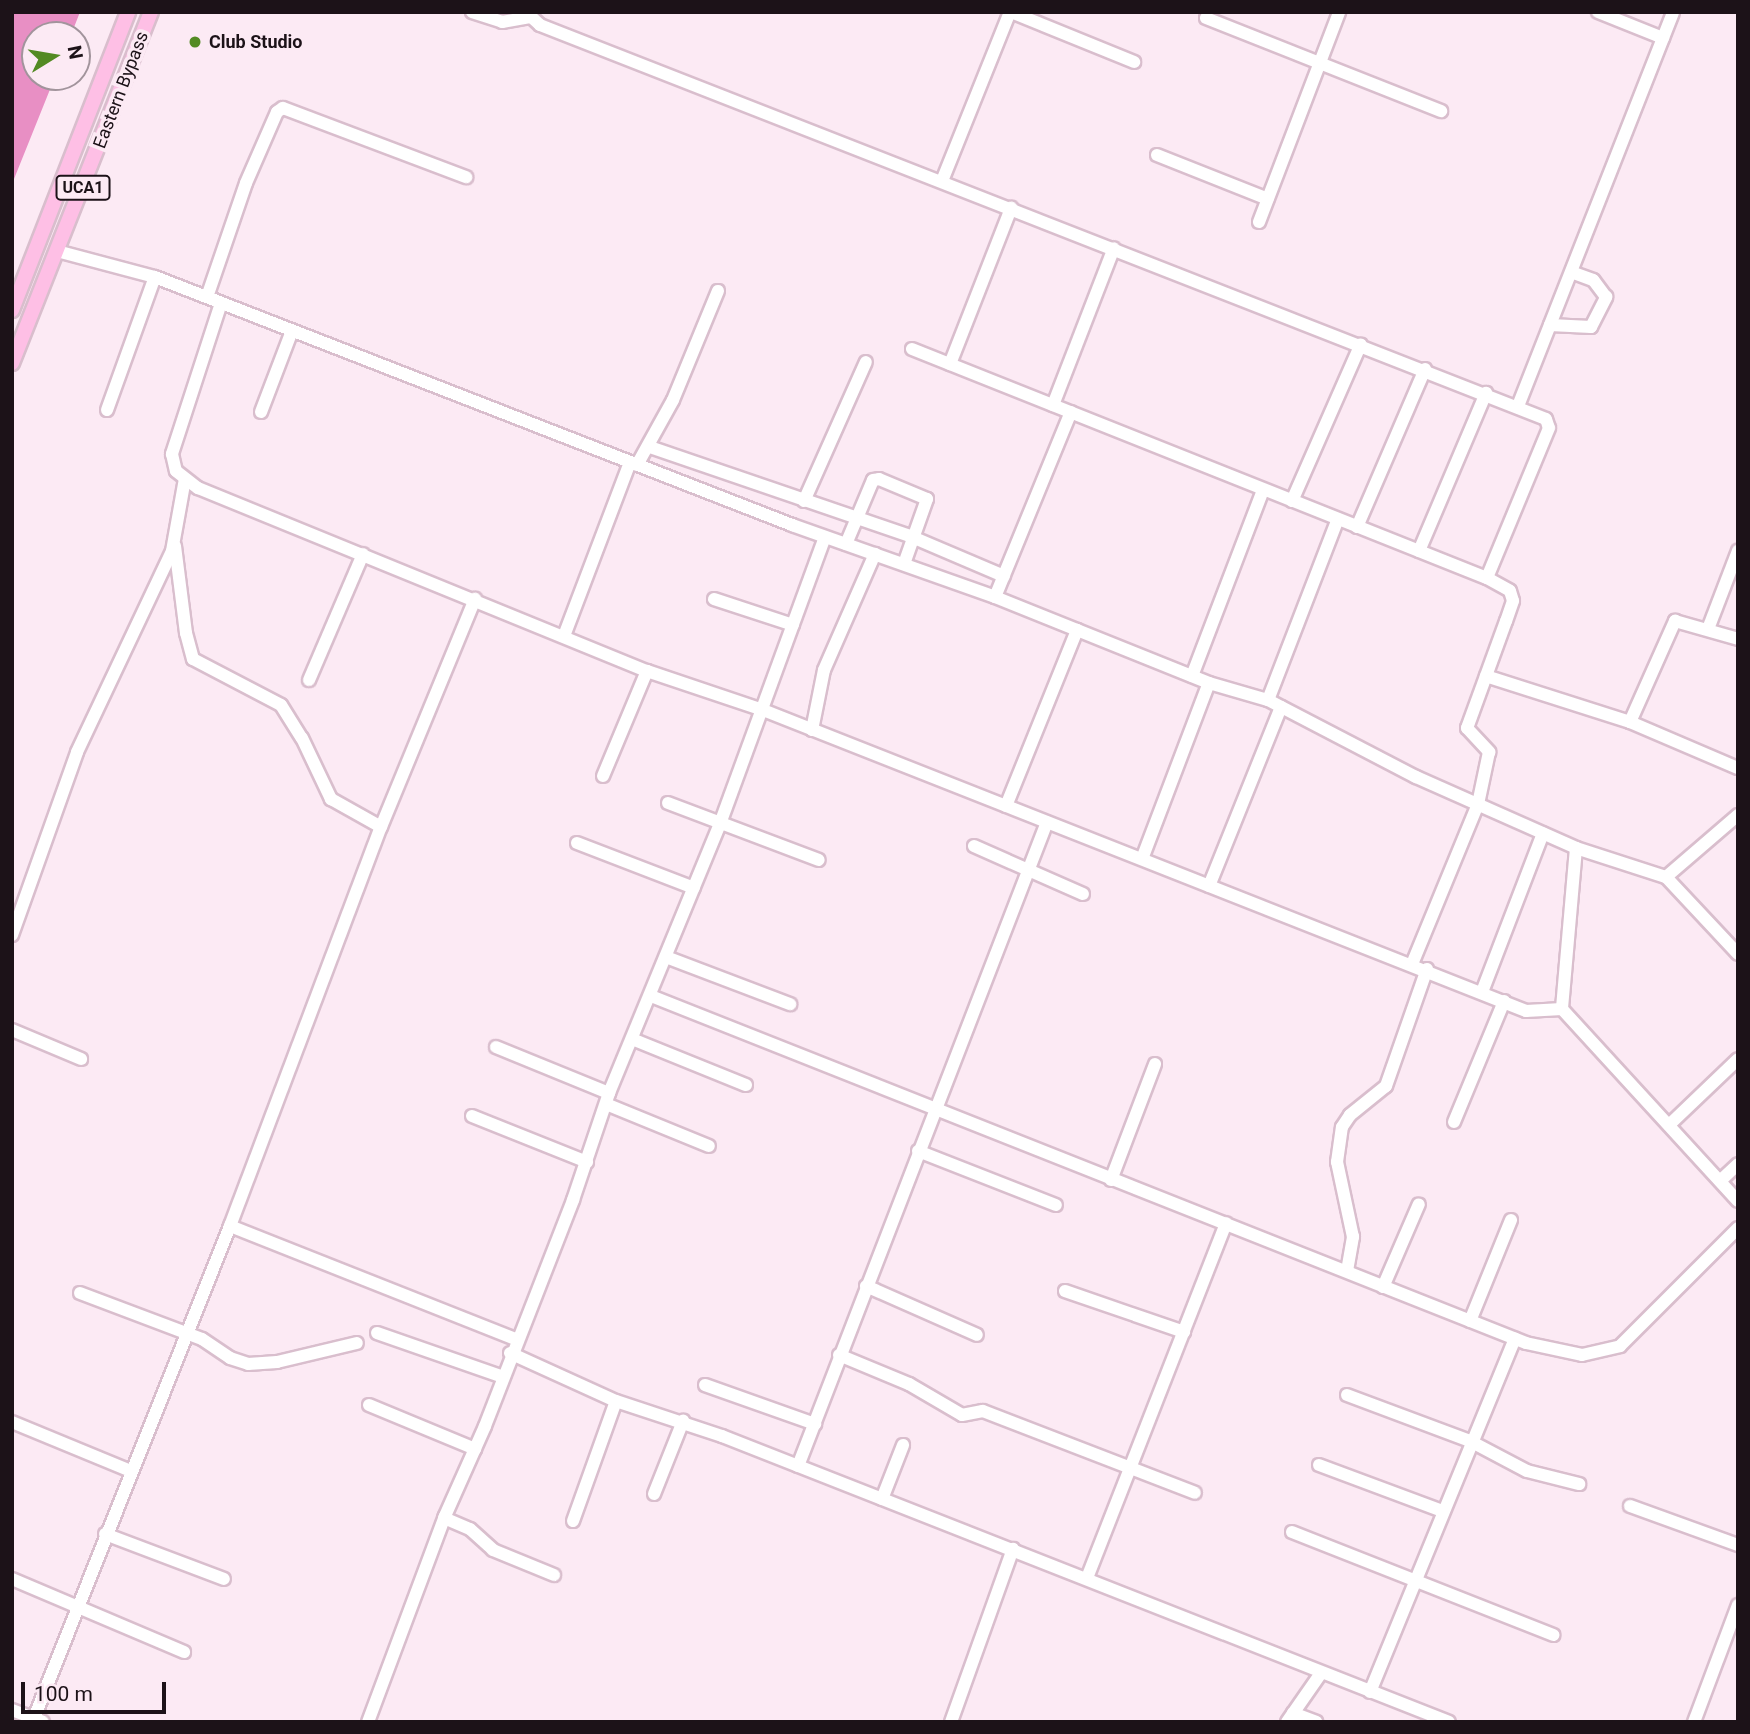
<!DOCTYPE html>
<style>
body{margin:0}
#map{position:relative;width:1750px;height:1734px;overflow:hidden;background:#fceaf4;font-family:Roboto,sans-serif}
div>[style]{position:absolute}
.forest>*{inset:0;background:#e88fc4}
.roads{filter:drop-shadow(2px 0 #d9becd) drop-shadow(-2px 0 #d9becd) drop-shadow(0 2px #d9becd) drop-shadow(0 -2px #d9becd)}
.minor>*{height:12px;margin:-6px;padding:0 6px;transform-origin:6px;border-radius:6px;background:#fff}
.major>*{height:14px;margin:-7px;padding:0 7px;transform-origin:7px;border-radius:7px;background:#febfe5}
.dots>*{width:19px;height:19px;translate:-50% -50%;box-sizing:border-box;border:4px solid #fceaf4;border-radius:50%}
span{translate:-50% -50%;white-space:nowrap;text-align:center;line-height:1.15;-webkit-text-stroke:7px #fceaf4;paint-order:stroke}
.shield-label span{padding:2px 5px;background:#fceaf4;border:2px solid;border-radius:5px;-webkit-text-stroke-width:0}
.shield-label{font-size:16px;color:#1c1218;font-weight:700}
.poi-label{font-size:18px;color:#1c1218;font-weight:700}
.left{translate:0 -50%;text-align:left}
.street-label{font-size:18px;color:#1c1218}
.frame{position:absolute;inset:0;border:14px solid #1c1218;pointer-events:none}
.north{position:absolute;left:21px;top:21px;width:70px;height:70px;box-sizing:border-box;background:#fceaf4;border:2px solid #a2949c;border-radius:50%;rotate:79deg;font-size:19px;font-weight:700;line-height:28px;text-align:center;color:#1c1218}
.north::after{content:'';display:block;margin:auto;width:24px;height:32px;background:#538a23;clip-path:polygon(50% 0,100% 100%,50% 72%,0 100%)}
.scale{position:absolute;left:21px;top:1682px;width:145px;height:32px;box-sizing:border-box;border:4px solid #1c1218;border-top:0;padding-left:9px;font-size:21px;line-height:24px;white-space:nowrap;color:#1c1218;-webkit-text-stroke:5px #fceaf4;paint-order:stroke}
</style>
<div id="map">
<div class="forest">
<div style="clip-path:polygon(12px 12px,80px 12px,71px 35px,35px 35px,35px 77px,55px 77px,12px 184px)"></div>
</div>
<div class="roads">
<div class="minor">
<div style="left:472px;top:12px;width:32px;rotate:18deg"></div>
<div style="left:502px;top:22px;width:27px;rotate:-10deg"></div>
<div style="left:526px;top:12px;width:19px;rotate:43deg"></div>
<div style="left:540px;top:25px;width:1080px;rotate:21.39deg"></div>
<div style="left:1546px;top:419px;width:9px;rotate:72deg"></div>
<div style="left:1549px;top:428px;width:162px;rotate:112.5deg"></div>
<div style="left:1011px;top:12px;width:133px;rotate:22.1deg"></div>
<div style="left:1598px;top:12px;width:70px;rotate:21.8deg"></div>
<div style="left:1206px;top:18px;width:253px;rotate:21.6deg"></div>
<div style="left:1157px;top:155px;width:119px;rotate:21.6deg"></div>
<div style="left:942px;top:181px;width:182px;rotate:-68.1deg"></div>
<div style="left:1259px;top:222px;width:225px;rotate:-69.1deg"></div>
<div style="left:57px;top:251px;width:101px;rotate:14.9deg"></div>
<div style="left:155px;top:277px;width:684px;rotate:21.27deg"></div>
<div style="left:792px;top:525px;width:215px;rotate:19.5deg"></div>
<div style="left:995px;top:597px;width:231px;rotate:21.9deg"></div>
<div style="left:1209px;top:683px;width:61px;rotate:16.1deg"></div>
<div style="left:1268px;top:700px;width:167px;rotate:27.5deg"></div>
<div style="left:1416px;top:777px;width:175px;rotate:23.9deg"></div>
<div style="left:1576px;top:848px;width:95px;rotate:17.9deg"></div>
<div style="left:1666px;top:877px;width:105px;rotate:46.9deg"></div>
<div style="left:207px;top:297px;width:120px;rotate:-71.1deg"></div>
<div style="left:246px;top:183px;width:77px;rotate:-66.4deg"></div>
<div style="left:277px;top:112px;width:7px;rotate:-34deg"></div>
<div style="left:283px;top:108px;width:196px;rotate:20.7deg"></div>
<div style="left:221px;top:303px;width:159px;rotate:108deg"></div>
<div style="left:172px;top:454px;width:17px;rotate:77deg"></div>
<div style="left:176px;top:471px;width:28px;rotate:38deg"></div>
<div style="left:198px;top:488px;width:485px;rotate:22.2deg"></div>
<div style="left:647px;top:671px;width:122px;rotate:18.6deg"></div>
<div style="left:763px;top:710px;width:820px;rotate:21.53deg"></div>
<div style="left:1526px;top:1011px;width:36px;rotate:-3deg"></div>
<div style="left:1550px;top:325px;width:41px;rotate:2.8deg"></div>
<div style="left:1591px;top:327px;width:34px;rotate:-63deg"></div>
<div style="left:1606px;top:297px;width:21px;rotate:-127deg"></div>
<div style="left:1593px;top:280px;width:23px;rotate:-160deg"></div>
<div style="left:912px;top:349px;width:619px;rotate:21.72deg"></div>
<div style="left:1487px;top:578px;width:26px;rotate:29deg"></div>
<div style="left:1510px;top:591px;width:10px;rotate:73deg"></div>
<div style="left:1513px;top:601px;width:21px;rotate:109deg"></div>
<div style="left:1506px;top:621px;width:114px;rotate:110deg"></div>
<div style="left:1467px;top:728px;width:33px;rotate:47deg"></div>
<div style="left:1489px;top:752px;width:53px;rotate:101.9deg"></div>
<div style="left:1478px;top:804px;width:173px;rotate:112.4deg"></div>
<div style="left:950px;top:364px;width:168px;rotate:-68.6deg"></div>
<div style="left:1053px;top:405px;width:168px;rotate:-68.8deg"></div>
<div style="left:1518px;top:406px;width:423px;rotate:-68.5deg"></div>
<div style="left:107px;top:410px;width:141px;rotate:-70.2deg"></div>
<div style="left:261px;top:412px;width:87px;rotate:-69.1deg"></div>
<div style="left:650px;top:447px;width:275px;rotate:18.9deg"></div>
<div style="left:910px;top:536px;width:102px;rotate:23.1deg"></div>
<div style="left:637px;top:465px;width:74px;rotate:-61deg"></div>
<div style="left:673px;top:400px;width:118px;rotate:-67.6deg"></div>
<div style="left:804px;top:501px;width:152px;rotate:-66deg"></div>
<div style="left:1292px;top:501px;width:171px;rotate:-66.3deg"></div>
<div style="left:1357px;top:527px;width:172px;rotate:-66.7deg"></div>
<div style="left:846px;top:544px;width:69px;rotate:-67.1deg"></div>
<div style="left:873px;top:480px;width:6px;rotate:-9deg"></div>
<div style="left:879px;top:479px;width:52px;rotate:22.6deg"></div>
<div style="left:927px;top:499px;width:69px;rotate:109.5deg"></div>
<div style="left:175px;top:546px;width:88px;rotate:82.8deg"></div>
<div style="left:186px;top:633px;width:27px;rotate:75deg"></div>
<div style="left:193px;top:659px;width:99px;rotate:27.6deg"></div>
<div style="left:281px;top:705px;width:39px;rotate:58deg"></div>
<div style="left:302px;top:738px;width:68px;rotate:64.6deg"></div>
<div style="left:331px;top:799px;width:57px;rotate:29.2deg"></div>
<div style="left:1419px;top:551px;width:172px;rotate:-67deg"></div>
<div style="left:995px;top:597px;width:200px;rotate:-67.7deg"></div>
<div style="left:714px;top:599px;width:83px;rotate:18.2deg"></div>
<div style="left:1708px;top:629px;width:84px;rotate:-69deg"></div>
<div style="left:564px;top:636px;width:186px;rotate:-69.2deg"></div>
<div style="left:1192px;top:676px;width:199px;rotate:-69.1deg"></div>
<div style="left:1486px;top:676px;width:151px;rotate:17.7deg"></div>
<div style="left:1630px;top:722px;width:117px;rotate:23.1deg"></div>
<div style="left:309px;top:680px;width:137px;rotate:-66.8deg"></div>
<div style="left:1268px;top:700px;width:194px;rotate:-68.9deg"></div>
<div style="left:1630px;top:722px;width:111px;rotate:-66deg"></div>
<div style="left:1675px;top:621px;width:66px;rotate:15.9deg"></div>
<div style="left:812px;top:730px;width:61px;rotate:-78.7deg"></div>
<div style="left:824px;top:670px;width:127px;rotate:-66.3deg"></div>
<div style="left:603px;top:776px;width:114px;rotate:-67.3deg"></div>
<div style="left:668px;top:803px;width:161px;rotate:20.7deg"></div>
<div style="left:1006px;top:806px;width:190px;rotate:-68deg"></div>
<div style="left:577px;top:843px;width:125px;rotate:21deg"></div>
<div style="left:974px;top:846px;width:119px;rotate:23.8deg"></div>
<div style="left:1576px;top:848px;width:162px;rotate:95deg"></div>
<div style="left:1562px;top:1009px;width:260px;rotate:47.5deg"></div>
<div style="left:1142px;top:859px;width:188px;rotate:-69.2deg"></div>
<div style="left:1666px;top:877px;width:95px;rotate:-40.7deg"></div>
<div style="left:1209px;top:886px;width:193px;rotate:-68.1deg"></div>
<div style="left:12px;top:935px;width:194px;rotate:-70.4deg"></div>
<div style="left:77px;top:752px;width:222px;rotate:-64.7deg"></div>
<div style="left:172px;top:551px;width:73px;rotate:-79.8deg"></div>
<div style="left:666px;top:957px;width:133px;rotate:20.8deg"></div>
<div style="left:1482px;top:992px;width:170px;rotate:-69deg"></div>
<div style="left:651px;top:996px;width:941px;rotate:21.63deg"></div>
<div style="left:1526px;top:1343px;width:57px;rotate:12.1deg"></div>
<div style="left:1582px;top:1355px;width:39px;rotate:-13deg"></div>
<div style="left:1620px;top:1346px;width:167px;rotate:-45deg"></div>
<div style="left:12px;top:1030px;width:75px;rotate:22.8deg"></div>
<div style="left:632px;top:1039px;width:123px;rotate:22deg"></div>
<div style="left:496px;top:1047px;width:122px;rotate:22.2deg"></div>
<div style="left:606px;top:1104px;width:111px;rotate:22.2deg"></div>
<div style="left:472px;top:1116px;width:124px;rotate:21.8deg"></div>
<div style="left:1454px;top:1122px;width:131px;rotate:-67.5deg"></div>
<div style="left:1669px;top:1125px;width:95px;rotate:-43.7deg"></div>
<div style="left:918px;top:1151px;width:148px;rotate:21.4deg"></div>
<div style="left:1111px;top:1180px;width:124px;rotate:-69.2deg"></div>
<div style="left:1720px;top:1181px;width:25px;rotate:-43deg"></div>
<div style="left:230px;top:1226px;width:308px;rotate:21.6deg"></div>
<div style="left:1347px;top:1271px;width:35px;rotate:-80deg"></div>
<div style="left:1353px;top:1237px;width:77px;rotate:-102deg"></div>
<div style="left:1337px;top:1162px;width:35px;rotate:-82deg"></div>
<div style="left:1342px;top:1127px;width:14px;rotate:-56deg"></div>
<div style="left:1350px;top:1115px;width:46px;rotate:-38.9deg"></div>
<div style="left:1386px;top:1086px;width:124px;rotate:-70.7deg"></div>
<div style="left:866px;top:1286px;width:121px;rotate:23.8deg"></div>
<div style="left:1383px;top:1287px;width:90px;rotate:-66.6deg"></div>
<div style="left:1065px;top:1291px;width:126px;rotate:19deg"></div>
<div style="left:80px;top:1293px;width:130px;rotate:20.7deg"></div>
<div style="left:202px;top:1339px;width:34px;rotate:34deg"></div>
<div style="left:230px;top:1358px;width:19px;rotate:18deg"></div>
<div style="left:248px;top:1364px;width:29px;rotate:-4deg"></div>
<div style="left:277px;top:1362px;width:82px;rotate:-13.4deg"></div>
<div style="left:1470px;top:1321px;width:109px;rotate:-67.9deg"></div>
<div style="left:377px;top:1333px;width:133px;rotate:19.2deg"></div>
<div style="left:510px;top:1353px;width:116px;rotate:24.4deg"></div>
<div style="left:616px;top:1401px;width:112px;rotate:18.3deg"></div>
<div style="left:722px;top:1436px;width:781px;rotate:21.47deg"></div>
<div style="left:839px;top:1355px;width:76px;rotate:22.5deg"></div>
<div style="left:909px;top:1384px;width:61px;rotate:30.3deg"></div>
<div style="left:962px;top:1415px;width:21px;rotate:-11deg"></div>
<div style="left:983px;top:1411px;width:227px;rotate:21.1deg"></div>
<div style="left:705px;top:1385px;width:117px;rotate:19.5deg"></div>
<div style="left:1347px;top:1395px;width:131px;rotate:20.5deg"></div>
<div style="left:1470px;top:1441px;width:64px;rotate:27.8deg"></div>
<div style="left:1527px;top:1471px;width:54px;rotate:14deg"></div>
<div style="left:369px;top:1405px;width:115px;rotate:22.5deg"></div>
<div style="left:12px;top:1422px;width:129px;rotate:22.4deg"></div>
<div style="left:1319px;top:1465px;width:132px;rotate:20.4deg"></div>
<div style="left:798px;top:1466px;width:690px;rotate:-68.86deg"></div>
<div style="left:654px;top:1494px;width:79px;rotate:-68.3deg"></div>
<div style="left:882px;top:1499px;width:58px;rotate:-68.7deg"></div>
<div style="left:1630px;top:1506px;width:115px;rotate:19.9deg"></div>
<div style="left:444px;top:1518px;width:28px;rotate:23deg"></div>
<div style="left:470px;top:1529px;width:31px;rotate:42deg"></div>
<div style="left:493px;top:1550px;width:66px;rotate:22.3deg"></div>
<div style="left:573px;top:1521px;width:127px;rotate:-70.3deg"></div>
<div style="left:1292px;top:1532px;width:281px;rotate:21.5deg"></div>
<div style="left:105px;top:1534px;width:127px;rotate:20.7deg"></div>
<div style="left:1087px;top:1578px;width:381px;rotate:-68.6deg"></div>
<div style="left:12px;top:1579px;width:187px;rotate:23deg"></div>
<div style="left:1370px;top:1692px;width:382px;rotate:-67.7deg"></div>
<div style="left:12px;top:1710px;width:33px;rotate:21deg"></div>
<div style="left:1293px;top:1713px;width:25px;rotate:21deg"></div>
<div style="left:34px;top:1718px;width:530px;rotate:-68.28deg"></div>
<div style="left:230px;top:1226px;width:427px;rotate:-69.3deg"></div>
<div style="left:381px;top:827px;width:247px;rotate:-67.6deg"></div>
<div style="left:368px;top:1722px;width:220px;rotate:-69.5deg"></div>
<div style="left:445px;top:1516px;width:98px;rotate:-66deg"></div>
<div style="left:485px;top:1426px;width:243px;rotate:-68.7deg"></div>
<div style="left:573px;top:1200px;width:113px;rotate:-71.4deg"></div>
<div style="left:609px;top:1093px;width:294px;rotate:-67.6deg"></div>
<div style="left:721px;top:821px;width:302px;rotate:-69.9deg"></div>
<div style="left:951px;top:1722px;width:184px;rotate:-70.3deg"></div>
<div style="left:1287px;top:1722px;width:60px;rotate:-55.2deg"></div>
<div style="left:1694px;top:1722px;width:125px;rotate:-69.4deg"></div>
</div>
<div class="major">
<div style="left:12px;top:310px;width:320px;rotate:-68.7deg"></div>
<div style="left:12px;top:363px;width:378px;rotate:-68.4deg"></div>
</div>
</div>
<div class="dots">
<div style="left:195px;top:42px;background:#538a23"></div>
</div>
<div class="shield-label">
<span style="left:83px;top:188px">UCA1</span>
</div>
<div class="poi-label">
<span class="left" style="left:209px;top:42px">Club Studio</span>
</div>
<div class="street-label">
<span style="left:121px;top:90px;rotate:-69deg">Eastern Bypass</span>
</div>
<div class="frame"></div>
<div class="north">N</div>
<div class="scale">100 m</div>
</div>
